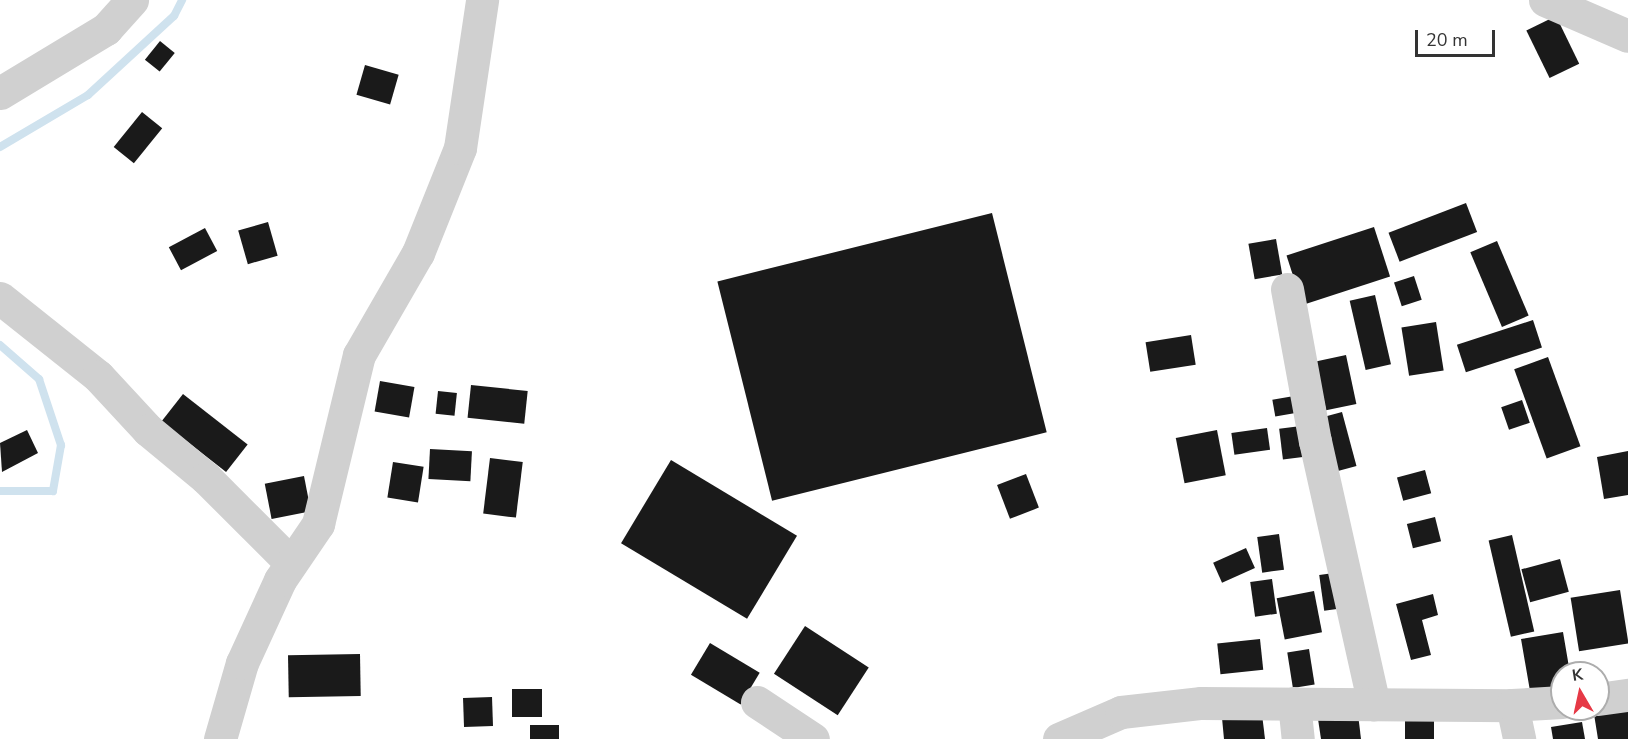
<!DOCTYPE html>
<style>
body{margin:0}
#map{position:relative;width:1628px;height:739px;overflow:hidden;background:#fff;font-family:"Nunito Sans",sans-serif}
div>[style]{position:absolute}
.stream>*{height:8px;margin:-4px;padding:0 4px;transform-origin:4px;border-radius:4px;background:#cfe2ee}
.building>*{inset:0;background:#1a1a1a;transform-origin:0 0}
.minor>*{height:33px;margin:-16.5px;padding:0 16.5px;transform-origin:16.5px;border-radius:16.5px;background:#d0d0d0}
span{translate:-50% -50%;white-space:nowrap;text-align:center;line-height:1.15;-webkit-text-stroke:6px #fff;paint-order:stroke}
.north{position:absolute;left:1550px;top:661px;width:60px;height:60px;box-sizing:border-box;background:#fff;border:2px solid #adadad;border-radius:50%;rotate:351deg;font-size:16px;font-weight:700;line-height:24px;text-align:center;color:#333}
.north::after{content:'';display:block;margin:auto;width:21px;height:27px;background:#e63946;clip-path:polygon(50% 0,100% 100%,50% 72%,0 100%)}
.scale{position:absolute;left:1415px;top:30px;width:80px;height:27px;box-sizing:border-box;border:3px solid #333;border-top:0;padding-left:8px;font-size:18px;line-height:21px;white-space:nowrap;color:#333;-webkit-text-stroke:4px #fff;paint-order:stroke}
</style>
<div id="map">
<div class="stream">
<div style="left:0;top:147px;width:102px;rotate:-30.6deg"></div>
<div style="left:88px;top:95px;width:117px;rotate:-42.6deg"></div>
<div style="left:174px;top:16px;width:18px;rotate:-63deg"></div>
<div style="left:0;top:345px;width:52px;rotate:41.1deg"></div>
<div style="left:39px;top:379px;width:70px;rotate:71.6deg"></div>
<div style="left:61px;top:445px;width:47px;rotate:99.9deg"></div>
<div style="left:53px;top:491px;width:53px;rotate:180deg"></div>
</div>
<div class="building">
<div style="left:1556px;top:16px;width:53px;height:33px;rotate:64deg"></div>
<div style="left:160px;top:41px;width:19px;height:24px;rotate:39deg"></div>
<div style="left:365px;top:65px;width:35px;height:31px;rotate:16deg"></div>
<div style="left:142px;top:112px;width:26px;height:45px;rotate:39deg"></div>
<div style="left:1466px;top:203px;width:31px;height:83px;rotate:69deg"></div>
<div style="left:992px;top:213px;width:226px;height:283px;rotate:76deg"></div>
<div style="left:268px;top:222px;width:35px;height:31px;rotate:74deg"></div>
<div style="left:1374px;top:227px;width:52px;height:92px;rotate:72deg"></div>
<div style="left:205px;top:228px;width:26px;height:41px;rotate:62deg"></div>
<div style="left:1276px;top:239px;width:36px;height:28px;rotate:80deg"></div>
<div style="left:1497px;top:241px;width:81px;height:29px;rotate:67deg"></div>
<div style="left:1414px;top:276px;width:25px;height:21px;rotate:72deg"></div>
<div style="left:1375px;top:295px;width:71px;height:26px;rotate:77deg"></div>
<div style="left:1533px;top:320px;width:29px;height:80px;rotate:72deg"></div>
<div style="left:1436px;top:322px;width:49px;height:35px;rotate:81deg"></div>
<div style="left:1191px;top:335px;width:30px;height:46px;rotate:81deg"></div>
<div style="left:1346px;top:355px;width:50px;height:31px;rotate:78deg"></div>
<div style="left:1548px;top:357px;width:95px;height:36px;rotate:70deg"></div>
<div style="left:380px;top:381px;width:35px;height:31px;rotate:10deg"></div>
<div style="left:471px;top:385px;width:57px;height:33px;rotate:6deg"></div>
<div style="left:438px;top:391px;width:19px;height:23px;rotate:6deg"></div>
<div style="left:183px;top:394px;width:82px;height:35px;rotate:38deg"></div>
<div style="left:1294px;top:396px;width:17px;height:22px;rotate:80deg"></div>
<div style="left:1522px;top:400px;width:24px;height:22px;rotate:71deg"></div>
<div style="left:1342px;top:412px;width:56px;height:24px;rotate:75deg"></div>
<div style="left:1301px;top:426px;width:31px;height:22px;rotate:83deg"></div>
<div style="left:1267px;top:428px;width:22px;height:36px;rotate:82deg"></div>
<div style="clip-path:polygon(27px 430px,38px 453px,2px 472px,0 443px)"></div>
<div style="left:1217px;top:430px;width:46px;height:42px;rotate:79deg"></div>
<div style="left:430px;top:449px;width:42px;height:30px;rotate:3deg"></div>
<div style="clip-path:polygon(1628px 451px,1628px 495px,1604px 499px,1597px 457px)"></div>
<div style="left:490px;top:458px;width:33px;height:56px;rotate:7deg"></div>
<div style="left:671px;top:460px;width:147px;height:97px;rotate:31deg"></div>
<div style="left:393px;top:462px;width:31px;height:36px;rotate:9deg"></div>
<div style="left:1425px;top:470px;width:24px;height:29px;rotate:75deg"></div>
<div style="left:1026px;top:474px;width:36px;height:31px;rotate:69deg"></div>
<div style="left:304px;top:476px;width:36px;height:40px;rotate:79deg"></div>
<div style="left:1435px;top:517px;width:25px;height:29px;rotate:76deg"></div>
<div style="left:1279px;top:534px;width:36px;height:22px;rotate:82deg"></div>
<div style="left:1512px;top:535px;width:99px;height:24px;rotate:77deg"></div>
<div style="left:1246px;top:548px;width:22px;height:36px;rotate:66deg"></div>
<div style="left:1560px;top:559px;width:34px;height:40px;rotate:75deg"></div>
<div style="left:1341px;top:572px;width:36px;height:22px;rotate:82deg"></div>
<div style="left:1272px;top:579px;width:35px;height:22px;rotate:82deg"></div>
<div style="left:1620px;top:590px;width:54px;height:50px;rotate:81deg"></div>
<div style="left:1314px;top:591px;width:42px;height:38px;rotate:79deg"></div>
<div style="clip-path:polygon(1433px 594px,1438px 615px,1422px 620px,1431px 655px,1411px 660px,1396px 604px)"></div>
<div style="left:805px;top:626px;width:76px;height:57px;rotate:33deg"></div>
<div style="clip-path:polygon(1563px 632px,1570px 673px,1562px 673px,1562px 686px,1530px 691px,1521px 639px)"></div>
<div style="left:1260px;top:639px;width:31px;height:43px;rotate:84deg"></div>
<div style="left:710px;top:643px;width:58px;height:37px;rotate:31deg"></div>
<div style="left:1309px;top:649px;width:36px;height:22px;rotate:81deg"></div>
<div style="left:360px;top:654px;width:42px;height:72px;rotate:89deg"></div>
<div style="left:512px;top:689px;width:30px;height:28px"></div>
<div style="left:492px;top:697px;width:29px;height:29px;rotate:88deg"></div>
<div style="clip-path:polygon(1628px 709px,1628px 739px,1598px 739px,1594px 714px)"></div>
<div style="clip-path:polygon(1262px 714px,1265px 739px,1224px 739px,1222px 718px)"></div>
<div style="clip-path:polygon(1358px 714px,1361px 739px,1321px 739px,1318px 719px)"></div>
<div style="left:1405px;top:718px;width:29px;height:21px"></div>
<div style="clip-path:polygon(1582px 722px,1585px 739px,1553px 739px,1551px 727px)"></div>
<div style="left:559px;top:725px;width:14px;height:29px;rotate:90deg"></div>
</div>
<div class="minor">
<div style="left:1545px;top:0;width:90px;rotate:23.4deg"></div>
<div style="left:0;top:93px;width:124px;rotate:-31.1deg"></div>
<div style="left:106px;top:29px;width:39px;rotate:-48deg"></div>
<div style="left:1287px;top:289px;width:155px;rotate:79.6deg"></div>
<div style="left:1315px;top:441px;width:270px;rotate:77.4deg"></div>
<div style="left:0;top:298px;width:125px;rotate:38.5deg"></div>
<div style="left:98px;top:376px;width:74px;rotate:47.2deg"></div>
<div style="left:148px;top:430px;width:75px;rotate:39.6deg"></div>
<div style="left:206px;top:478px;width:120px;rotate:45deg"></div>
<div style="left:1598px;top:699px;width:30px;rotate:-8deg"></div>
<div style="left:757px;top:702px;width:67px;rotate:33.5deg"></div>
<div style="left:1294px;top:703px;width:36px;rotate:84deg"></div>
<div style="left:1512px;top:705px;width:35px;rotate:78deg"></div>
<div style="left:220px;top:739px;width:79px;rotate:-73.9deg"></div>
<div style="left:242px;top:663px;width:91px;rotate:-65.4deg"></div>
<div style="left:280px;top:580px;width:68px;rotate:-55.8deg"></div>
<div style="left:318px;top:524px;width:174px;rotate:-76.4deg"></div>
<div style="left:359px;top:355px;width:118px;rotate:-60deg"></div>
<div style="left:418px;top:253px;width:113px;rotate:-68.2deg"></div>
<div style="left:460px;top:148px;width:150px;rotate:-81.5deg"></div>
<div style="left:1059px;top:739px;width:68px;rotate:-23.5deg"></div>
<div style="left:1121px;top:712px;width:81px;rotate:-6.4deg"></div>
<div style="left:1201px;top:703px;width:311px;rotate:0.4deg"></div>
<div style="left:1512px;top:705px;width:50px;rotate:-3.4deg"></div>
</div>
<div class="north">K</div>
<div class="scale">20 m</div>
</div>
